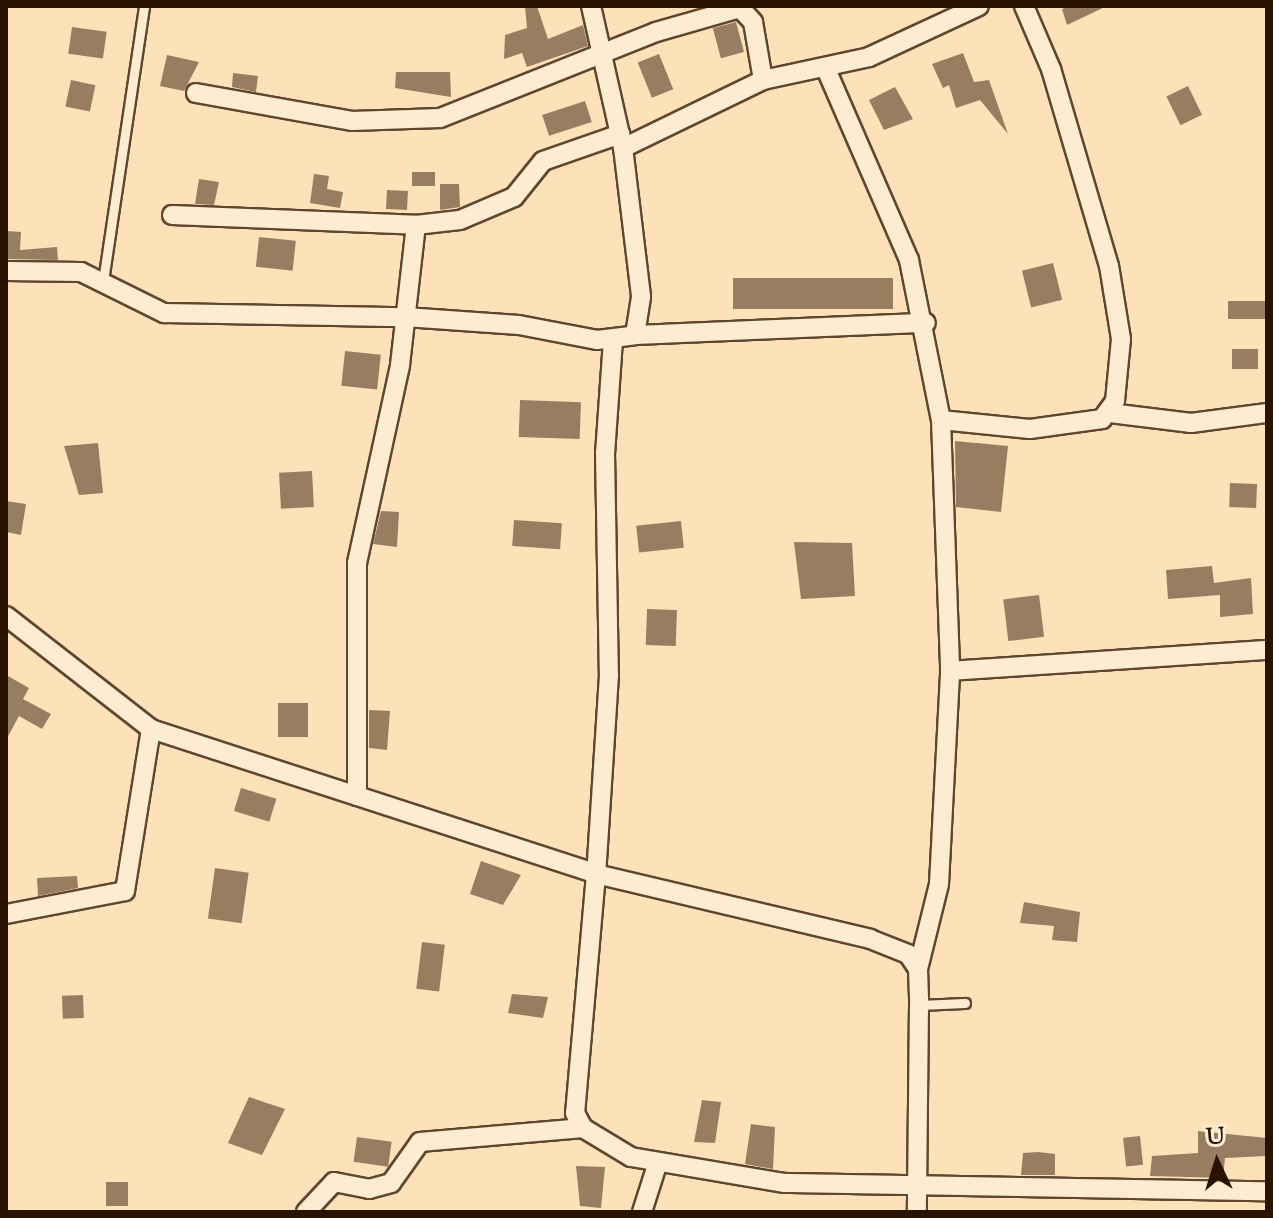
<!DOCTYPE html>
<style>
body{margin:0}
#map{position:relative;width:1273px;height:1218px;overflow:hidden;background:#fde2b9;font-family:"Sorts Mill Goudy",serif}
div>[style]{position:absolute}
.building>*{inset:0;background:#987e60;transform-origin:0 0}
.roads{filter:drop-shadow(2px 0 #5f462e) drop-shadow(-2px 0 #5f462e) drop-shadow(0 2px #5f462e) drop-shadow(0 -2px #5f462e)}
.service>*{height:9px;margin:-4.5px;padding:0 4.5px;transform-origin:4.5px;border-radius:4.5px;background:#feecd2}
.minor>*{height:18px;margin:-9px;padding:0 9px;transform-origin:9px;border-radius:9px;background:#feecd2}
span{translate:-50% -50%;white-space:nowrap;text-align:center;line-height:1.15;-webkit-text-stroke:8px #feecd2;paint-order:stroke}
.frame{position:absolute;inset:0;border:8px solid #2a1200;pointer-events:none}
.north{position:absolute;left:1177px;top:1122px;width:80px;height:80px;-webkit-text-stroke:6px #feecd2;paint-order:stroke;rotate:356deg;font-size:22px;font-weight:700;line-height:32px;text-align:center;color:#2a1200}
.north::after{content:'';display:block;margin:auto;width:28px;height:36px;background:#2a1200;clip-path:polygon(50% 0,100% 100%,50% 72%,0 100%)}
</style>
<div id="map">
<div class="building">
<div style="clip-path:polygon(525px 6px,537px 6px,548px 39px,583px 25px,588px 46px,527px 67px,522px 53px,504px 59px,505px 35px,527px 28px)"></div>
<div style="clip-path:polygon(1107px 6px,1067px 25px,1062px 9px,1070px 6px)"></div>
<div style="left:736px;top:22px;width:31px;height:24px;rotate:75deg"></div>
<div style="left:72px;top:27px;width:35px;height:27px;rotate:8deg"></div>
<div style="clip-path:polygon(963px 53px,974px 82px,989px 80px,1008px 134px,980px 100px,956px 108px,949px 85px,943px 88px,932px 64px)"></div>
<div style="left:659px;top:54px;width:38px;height:23px;rotate:68deg"></div>
<div style="clip-path:polygon(167px 55px,199px 62px,184px 91px,160px 86px)"></div>
<div style="clip-path:polygon(396px 72px,450px 72px,451px 97px,395px 88px)"></div>
<div style="clip-path:polygon(233px 73px,258px 76px,256px 92px,232px 87px)"></div>
<div style="left:71px;top:80px;width:25px;height:27px;rotate:12deg"></div>
<div style="left:1188px;top:86px;width:32px;height:24px;rotate:64deg"></div>
<div style="clip-path:polygon(895px 87px,913px 119px,884px 130px,869px 100px)"></div>
<div style="left:585px;top:101px;width:22px;height:45px;rotate:72deg"></div>
<div style="left:435px;top:172px;width:14px;height:23px;rotate:90deg"></div>
<div style="clip-path:polygon(314px 174px,329px 176px,327px 189px,343px 192px,340px 208px,310px 203px)"></div>
<div style="clip-path:polygon(199px 179px,219px 182px,214px 205px,195px 204px)"></div>
<div style="clip-path:polygon(440px 184px,459px 184px,460px 207px,440px 210px)"></div>
<div style="left:387px;top:190px;width:21px;height:19px;rotate:3deg"></div>
<div style="clip-path:polygon(6px 231px,21px 232px,20px 250px,57px 247px,58px 260px,6px 259px)"></div>
<div style="left:259px;top:237px;width:37px;height:30px;rotate:6deg"></div>
<div style="left:1053px;top:263px;width:38px;height:32px;rotate:76deg"></div>
<div style="left:893px;top:278px;width:31px;height:160px;rotate:90deg"></div>
<div style="left:1267px;top:301px;width:18px;height:39px;rotate:90deg"></div>
<div style="left:1232px;top:349px;width:26px;height:20px"></div>
<div style="left:345px;top:351px;width:36px;height:35px;rotate:6deg"></div>
<div style="left:520px;top:400px;width:61px;height:37px;rotate:2deg"></div>
<div style="clip-path:polygon(955px 441px,1008px 446px,1001px 512px,956px 507px)"></div>
<div style="clip-path:polygon(98px 443px,103px 493px,79px 495px,64px 446px)"></div>
<div style="left:312px;top:471px;width:36px;height:33px;rotate:87deg"></div>
<div style="left:1230px;top:483px;width:27px;height:24px;rotate:2deg"></div>
<div style="clip-path:polygon(6px 501px,26px 504px,21px 535px,6px 532px)"></div>
<div style="clip-path:polygon(381px 511px,399px 512px,397px 547px,373px 544px)"></div>
<div style="left:514px;top:520px;width:48px;height:26px;rotate:4deg"></div>
<div style="left:681px;top:521px;width:27px;height:45px;rotate:84deg"></div>
<div style="clip-path:polygon(794px 542px,852px 543px,855px 596px,801px 599px)"></div>
<div style="clip-path:polygon(1212px 566px,1214px 583px,1251px 578px,1253px 614px,1220px 617px,1220px 595px,1168px 599px,1166px 570px)"></div>
<div style="left:1039px;top:595px;width:42px;height:36px;rotate:83deg"></div>
<div style="left:647px;top:609px;width:30px;height:36px;rotate:2deg"></div>
<div style="clip-path:polygon(6px 675px,29px 688px,23px 699px,51px 714px,42px 729px,19px 716px,6px 740px)"></div>
<div style="left:278px;top:703px;width:30px;height:34px"></div>
<div style="clip-path:polygon(369px 710px,390px 711px,387px 750px,369px 748px)"></div>
<div style="left:241px;top:788px;width:37px;height:24px;rotate:17deg"></div>
<div style="clip-path:polygon(481px 861px,521px 875px,503px 905px,470px 894px)"></div>
<div style="left:215px;top:868px;width:34px;height:51px;rotate:8deg"></div>
<div style="clip-path:polygon(77px 876px,78px 888px,38px 896px,37px 878px)"></div>
<div style="clip-path:polygon(1024px 902px,1080px 912px,1077px 942px,1052px 940px,1054px 926px,1020px 923px)"></div>
<div style="left:422px;top:942px;width:23px;height:47px;rotate:7deg"></div>
<div style="clip-path:polygon(512px 994px,548px 997px,543px 1018px,508px 1013px)"></div>
<div style="left:83px;top:995px;width:23px;height:21px;rotate:88deg"></div>
<div style="clip-path:polygon(249px 1097px,285px 1109px,262px 1155px,228px 1143px)"></div>
<div style="clip-path:polygon(702px 1100px,721px 1102px,715px 1143px,694px 1142px)"></div>
<div style="clip-path:polygon(751px 1124px,775px 1127px,773px 1169px,745px 1164px)"></div>
<div style="clip-path:polygon(1198px 1131px,1267px 1138px,1266px 1156px,1225px 1158px,1223px 1178px,1150px 1176px,1152px 1156px,1198px 1153px)"></div>
<div style="left:1140px;top:1136px;width:29px;height:17px;rotate:84deg"></div>
<div style="left:357px;top:1137px;width:35px;height:25px;rotate:8deg"></div>
<div style="clip-path:polygon(1038px 1152px,1055px 1154px,1055px 1175px,1021px 1175px,1023px 1153px)"></div>
<div style="clip-path:polygon(576px 1166px,605px 1167px,601px 1208px,580px 1206px)"></div>
<div style="left:106px;top:1182px;width:22px;height:24px"></div>
</div>
<div class="roads">
<div class="service">
<div style="left:103px;top:281px;width:278px;rotate:-81.5deg"></div>
<div style="left:919px;top:1005px;width:46px;rotate:-2.5deg"></div>
</div>
<div class="minor">
<div style="left:826px;top:69px;width:208px;rotate:66.5deg"></div>
<div style="left:909px;top:260px;width:163px;rotate:78.7deg"></div>
<div style="left:941px;top:420px;width:89px;rotate:5.8deg"></div>
<div style="left:1030px;top:429px;width:73px;rotate:-7.9deg"></div>
<div style="left:1102px;top:419px;width:22px;rotate:-54deg"></div>
<div style="left:1115px;top:401px;width:62px;rotate:-84.5deg"></div>
<div style="left:1121px;top:339px;width:74px;rotate:-99.3deg"></div>
<div style="left:1109px;top:266px;width:205px;rotate:-106.4deg"></div>
<div style="left:1051px;top:69px;width:69px;rotate:-113.2deg"></div>
<div style="left:196px;top:93px;width:158px;rotate:10.2deg"></div>
<div style="left:352px;top:121px;width:88px;rotate:-2deg"></div>
<div style="left:440px;top:118px;width:232px;rotate:-21.7deg"></div>
<div style="left:656px;top:32px;width:87px;rotate:-15.9deg"></div>
<div style="left:740px;top:8px;width:19px;rotate:47deg"></div>
<div style="left:753px;top:22px;width:59px;rotate:80.2deg"></div>
<div style="left:623px;top:148px;width:156px;rotate:-25.9deg"></div>
<div style="left:763px;top:80px;width:108px;rotate:-12.2deg"></div>
<div style="left:869px;top:57px;width:121px;rotate:-24.9deg"></div>
<div style="left:172px;top:215px;width:244px;rotate:2.3deg"></div>
<div style="left:416px;top:225px;width:44px;rotate:-6.5deg"></div>
<div style="left:460px;top:220px;width:59px;rotate:-23.1deg"></div>
<div style="left:514px;top:197px;width:46px;rotate:-51.1deg"></div>
<div style="left:543px;top:161px;width:82px;rotate:-19.3deg"></div>
<div style="left:6px;top:271px;width:75px;rotate:0.8deg"></div>
<div style="left:81px;top:272px;width:93px;rotate:26.3deg"></div>
<div style="left:164px;top:313px;width:241px;rotate:1deg"></div>
<div style="left:405px;top:317px;width:114px;rotate:4deg"></div>
<div style="left:519px;top:325px;width:79px;rotate:10.9deg"></div>
<div style="left:597px;top:340px;width:38px;rotate:-7deg"></div>
<div style="left:635px;top:335px;width:39px;rotate:-81deg"></div>
<div style="left:641px;top:296px;width:149px;rotate:-96.9deg"></div>
<div style="left:623px;top:148px;width:146px;rotate:-102.7deg"></div>
<div style="left:635px;top:335px;width:291px;rotate:-2.4deg"></div>
<div style="left:613px;top:340px;width:113px;rotate:94deg"></div>
<div style="left:605px;top:453px;width:222px;rotate:89deg"></div>
<div style="left:609px;top:675px;width:199px;rotate:93.7deg"></div>
<div style="left:596px;top:874px;width:282px;rotate:13.3deg"></div>
<div style="left:870px;top:939px;width:41px;rotate:21.5deg"></div>
<div style="left:908px;top:954px;width:18px;rotate:56deg"></div>
<div style="left:918px;top:969px;width:36px;rotate:88deg"></div>
<div style="left:919px;top:1005px;width:207px;rotate:90.6deg"></div>
<div style="left:1110px;top:413px;width:82px;rotate:7deg"></div>
<div style="left:1191px;top:423px;width:77px;rotate:-7.5deg"></div>
<div style="left:941px;top:420px;width:251px;rotate:87.9deg"></div>
<div style="left:950px;top:671px;width:318px;rotate:-3.8deg"></div>
<div style="left:6px;top:616px;width:184px;rotate:37.9deg"></div>
<div style="left:151px;top:729px;width:468px;rotate:18deg"></div>
<div style="left:596px;top:874px;width:240px;rotate:95deg"></div>
<div style="left:575px;top:1113px;width:17px;rotate:62deg"></div>
<div style="left:583px;top:1128px;width:56px;rotate:31.1deg"></div>
<div style="left:631px;top:1157px;width:156px;rotate:9.6deg"></div>
<div style="left:785px;top:1183px;width:482px;rotate:1deg"></div>
<div style="left:357px;top:796px;width:233px;rotate:-90deg"></div>
<div style="left:357px;top:563px;width:203px;rotate:-77.7deg"></div>
<div style="left:400px;top:365px;width:141px;rotate:-83.5deg"></div>
<div style="left:6px;top:914px;width:121px;rotate:-10.9deg"></div>
<div style="left:125px;top:891px;width:164px;rotate:-80.9deg"></div>
<div style="left:918px;top:969px;width:88px;rotate:-76.1deg"></div>
<div style="left:939px;top:884px;width:213px;rotate:-87deg"></div>
<div style="left:306px;top:1212px;width:41px;rotate:-47deg"></div>
<div style="left:334px;top:1182px;width:36px;rotate:11deg"></div>
<div style="left:369px;top:1189px;width:23px;rotate:-15deg"></div>
<div style="left:391px;top:1183px;width:50px;rotate:-54.7deg"></div>
<div style="left:420px;top:1142px;width:164px;rotate:-4.9deg"></div>
<div style="left:642px;top:1212px;width:52px;rotate:-72.3deg"></div>
</div>
</div>
<div class="frame"></div>
<div class="north">U</div>
</div>
